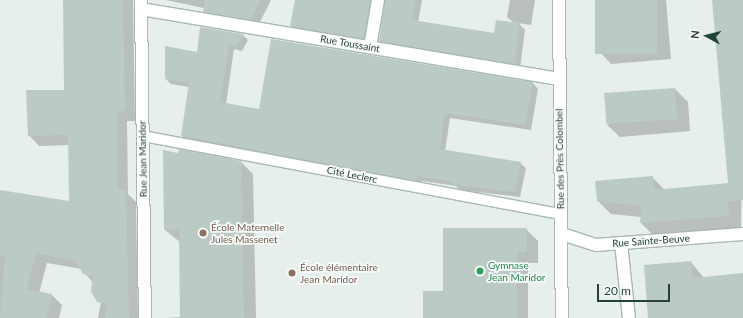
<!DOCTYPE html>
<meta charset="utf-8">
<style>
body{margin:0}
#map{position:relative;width:743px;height:318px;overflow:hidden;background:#e6efeb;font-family:Lato,sans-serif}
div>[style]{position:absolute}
.shadow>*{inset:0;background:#0003}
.building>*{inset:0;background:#bbcac4;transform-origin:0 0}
.roads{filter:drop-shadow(1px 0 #a8b8b2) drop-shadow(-1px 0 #a8b8b2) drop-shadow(0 1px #a8b8b2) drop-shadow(0 -1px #a8b8b2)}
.lane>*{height:10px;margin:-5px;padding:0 5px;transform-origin:5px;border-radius:5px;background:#fff}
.street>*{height:12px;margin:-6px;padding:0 6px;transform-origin:6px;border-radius:6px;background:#fff}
.dots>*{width:11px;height:11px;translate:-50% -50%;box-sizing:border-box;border:2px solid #f7fbf9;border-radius:50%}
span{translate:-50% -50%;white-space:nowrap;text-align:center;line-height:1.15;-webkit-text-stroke:3.5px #f7fbf9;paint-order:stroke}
.street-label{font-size:10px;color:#24423a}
.education-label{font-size:10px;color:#785e54}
.left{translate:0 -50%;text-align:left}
.leisure-label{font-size:10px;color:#27864d}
.north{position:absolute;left:687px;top:16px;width:40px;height:40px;-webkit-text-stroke:3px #f7fbf9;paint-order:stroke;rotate:277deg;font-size:11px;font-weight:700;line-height:16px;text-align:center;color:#24423a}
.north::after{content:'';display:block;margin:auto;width:14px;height:18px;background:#24423a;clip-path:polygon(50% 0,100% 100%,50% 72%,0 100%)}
.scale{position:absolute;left:597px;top:284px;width:73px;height:18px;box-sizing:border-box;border:2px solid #24423a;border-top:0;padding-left:5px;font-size:12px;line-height:14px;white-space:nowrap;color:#24423a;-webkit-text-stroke:3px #f7fbf9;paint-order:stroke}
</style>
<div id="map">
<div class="shadow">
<div style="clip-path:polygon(64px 0,133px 0,135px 121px,127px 121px,128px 194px,136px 202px,138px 318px,98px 318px,101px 302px,93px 283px,82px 269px,47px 263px,39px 293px,52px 295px,62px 305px,59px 318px,0 318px,0 191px,70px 202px,69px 145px,39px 146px,29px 135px,65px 91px)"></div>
<div style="clip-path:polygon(166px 0,271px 0,258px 26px,211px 19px,204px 8px)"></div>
<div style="clip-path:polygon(296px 0,382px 0,369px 44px,297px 32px,291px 26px)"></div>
<div style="clip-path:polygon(386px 0,422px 0,418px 22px,495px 34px,514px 23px,507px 17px,510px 0,535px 0,531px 25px,518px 23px,525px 30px,520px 69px,385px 46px,380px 41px)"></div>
<div style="clip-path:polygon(596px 0,666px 0,671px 59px,611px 64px,601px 53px)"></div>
<div style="clip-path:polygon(713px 0,743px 0,741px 228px,654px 236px,641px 223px,641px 217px,611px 214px,598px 201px,652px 177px,665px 190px,729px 184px)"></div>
<div style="clip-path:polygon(243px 35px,248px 40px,242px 51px,234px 49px,226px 104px,260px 110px,533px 83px,538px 89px,531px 130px,450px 118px,445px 151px,520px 163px,526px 168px,520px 197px,460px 190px,456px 186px,422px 181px,422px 185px,187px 142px,182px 136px,189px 87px,171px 84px,166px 79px,197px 53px)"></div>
<div style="clip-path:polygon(675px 89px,688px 102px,690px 131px,620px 137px,607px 125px)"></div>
<div style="clip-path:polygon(241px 162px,253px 174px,256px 318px,166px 318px,181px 317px,180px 242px,165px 230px)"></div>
<div style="clip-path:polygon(526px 229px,538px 241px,538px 263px,528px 263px,528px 318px,424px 318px,444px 292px)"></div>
<div style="clip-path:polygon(691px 262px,704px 278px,743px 274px,743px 318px,649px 318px)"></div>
</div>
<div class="building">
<div style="clip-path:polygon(63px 0,123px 0,125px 111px,117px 111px,118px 189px,126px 191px,129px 318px,105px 318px,107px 304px,97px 302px,91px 291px,93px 276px,83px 274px,76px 261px,36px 253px,27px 289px,52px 294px,47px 318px,0 318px,5px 257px,0 256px,0 190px,69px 201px,68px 135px,28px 136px,26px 90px,64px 90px)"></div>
<div style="clip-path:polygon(205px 0,261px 0,250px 20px,203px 12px)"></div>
<div style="clip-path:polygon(295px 0,370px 0,364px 39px,290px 26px)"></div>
<div style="clip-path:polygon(385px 0,416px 0,412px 20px,494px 33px,496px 20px,520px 23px,515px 64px,379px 41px)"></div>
<div style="left:595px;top:0;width:62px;height:54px"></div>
<div style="clip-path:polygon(712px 0,743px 0,743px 200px,728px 202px,729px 216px,640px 223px,641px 206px,597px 201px,595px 181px,653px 176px,654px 190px,728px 183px)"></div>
<div style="clip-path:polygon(200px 27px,243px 34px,237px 46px,229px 45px,220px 102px,259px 109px,271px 39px,533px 82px,525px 125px,445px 113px,440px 149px,521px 162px,515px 192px,454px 185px,454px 182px,417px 176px,416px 181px,181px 136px,189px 83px,165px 79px,165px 46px,197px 52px)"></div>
<div style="left:675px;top:88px;width:31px;height:71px;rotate:86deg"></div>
<div style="clip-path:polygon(179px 149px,241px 161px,244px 318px,180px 318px,179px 230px,164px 230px,163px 150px,178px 153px)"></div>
<div style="clip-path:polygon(443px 228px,527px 228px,527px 252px,517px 252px,517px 318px,423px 318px,423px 291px,443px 291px)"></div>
<div style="clip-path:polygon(691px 261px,693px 278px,743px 273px,743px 318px,648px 318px,644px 265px)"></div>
</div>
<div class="roads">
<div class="lane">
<div style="left:143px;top:136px;width:424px;rotate:10.6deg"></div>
</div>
<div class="street">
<div style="left:141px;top:0;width:318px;rotate:89.3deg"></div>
<div style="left:559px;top:0;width:318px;rotate:89.5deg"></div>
<div style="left:141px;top:9px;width:424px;rotate:9.5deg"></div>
<div style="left:370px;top:47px;width:48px;rotate:-80.3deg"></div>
<div style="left:562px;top:234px;width:36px;rotate:18deg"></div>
<div style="left:596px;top:245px;width:147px;rotate:-4.3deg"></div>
<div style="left:621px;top:243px;width:75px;rotate:83.9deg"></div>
</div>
</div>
<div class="dots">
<div style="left:203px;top:233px;background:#8d6e63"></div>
<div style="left:480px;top:271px;background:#2e9e5b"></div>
<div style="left:292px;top:273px;background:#8d6e63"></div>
</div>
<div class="street-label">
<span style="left:350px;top:44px;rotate:10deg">Rue Toussaint</span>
<span style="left:143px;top:159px;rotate:-91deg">Rue Jean Maridor</span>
<span style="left:560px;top:159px;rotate:-91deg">Rue des Près Colombel</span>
<span style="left:352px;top:175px;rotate:11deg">Cité Leclerc</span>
<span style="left:651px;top:241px;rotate:-4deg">Rue Sainte-Beuve</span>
</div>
<div class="education-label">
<span class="left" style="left:211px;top:233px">École Maternelle<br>Jules Massenet</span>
<span class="left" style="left:300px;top:273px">École élémentaire<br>Jean Maridor</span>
</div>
<div class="leisure-label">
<span class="left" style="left:488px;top:271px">Gymnase<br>Jean Maridor</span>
</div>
<div class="north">N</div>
<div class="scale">20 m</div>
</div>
